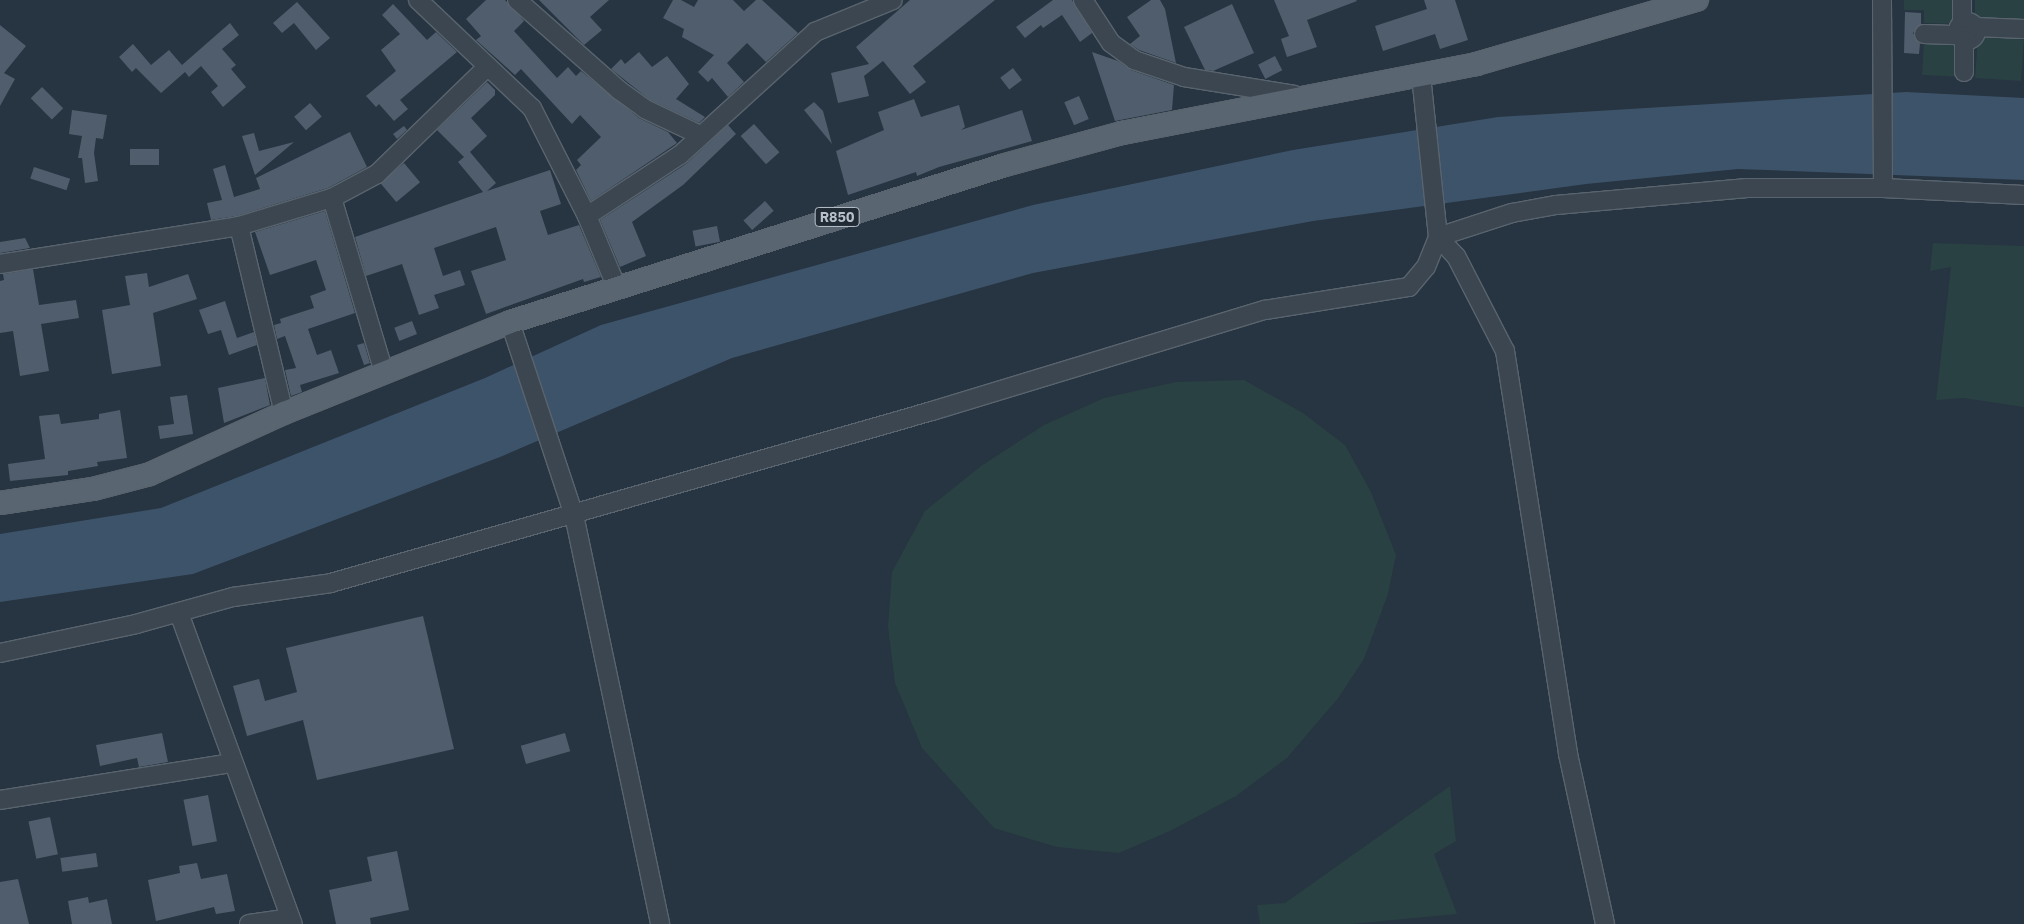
<!DOCTYPE html>
<style>
body{margin:0}
#map{position:relative;width:2024px;height:924px;overflow:hidden;background:#273441;font-family:"IBM Plex Sans",sans-serif}
div>[style]{position:absolute}
.green>*{inset:0;background:#294142;transform-origin:0 0}
.water>*{inset:0;background:#3d536a}
.building>*{inset:0;background:#505d6c;transform-origin:0 0}
.roads{filter:drop-shadow(1px 0 #59646e) drop-shadow(-1px 0 #59646e) drop-shadow(0 1px #59646e) drop-shadow(0 -1px #59646e)}
.minor>*{height:18px;margin:-9px;padding:0 9px;transform-origin:9px;border-radius:9px;background:#3b4651}
.minor>.ring{margin:-9px;padding:0;box-sizing:content-box;background:none;border:18px solid #3b4651;border-radius:50%}
.major>*{height:22px;margin:-11px;padding:0 11px;transform-origin:11px;border-radius:11px;background:#596571}
span{translate:-50% -50%;white-space:nowrap;text-align:center;line-height:1.15;-webkit-text-stroke:4.5px #202b36;paint-order:stroke}
.shield-label span{padding:1px 4px;background:#202b36;border:1px solid;border-radius:4px;-webkit-text-stroke-width:0}
.shield-label{font-size:14px;color:#b8c1cb;font-weight:700}
</style>
<div id="map">
<div class="green">
<div style="clip-path:polygon(1904px 0,1959px 0,1958px 24px,1924px 23px,1924px 10px,1904px 10px)"></div>
<div style="left:1975px;top:0;width:49px;height:23px"></div>
<div style="left:1978px;top:36px;width:46px;height:42px;rotate:4deg"></div>
<div style="left:1924px;top:38px;width:36px;height:37px;rotate:3deg"></div>
<div style="clip-path:polygon(1933px 243px,2024px 246px,2024px 407px,1963px 398px,1936px 400px,1951px 267px,1930px 271px)"></div>
<div style="clip-path:polygon(1244px 380px,1303px 413px,1345px 445px,1371px 492px,1396px 555px,1388px 594px,1364px 659px,1339px 697px,1287px 758px,1236px 796px,1170px 831px,1119px 853px,1057px 847px,994px 828px,922px 748px,895px 683px,888px 627px,892px 572px,925px 511px,981px 466px,1044px 425px,1104px 398px,1176px 382px)"></div>
<div style="clip-path:polygon(1450px 786px,1456px 841px,1434px 854px,1457px 914px,1351px 924px,1260px 924px,1257px 905px,1285px 903px)"></div>
</div>
<div class="water">
<div style="clip-path:polygon(1906px 92px,2024px 98px,2024px 180px,1738px 169px,1586px 184px,1313px 221px,1033px 273px,732px 358px,500px 457px,193px 574px,0 602px,0 534px,161px 508px,485px 378px,601px 325px,1033px 205px,1293px 150px,1498px 117px)"></div>
</div>
<div class="building">
<div style="clip-path:polygon(486px 0,505px 0,524px 21px,514px 31px,557px 78px,568px 67px,576px 76px,581px 71px,639px 118px,668px 132px,677px 143px,591px 201px,576px 170px,581px 165px,577px 160px,601px 137px,580px 115px,572px 124px,521px 69px,515px 75px,476px 40px,481px 36px,466px 19px)"></div>
<div style="clip-path:polygon(539px 0,609px 0,590px 17px,602px 30px,584px 45px)"></div>
<div style="clip-path:polygon(673px 0,681px 0,694px 7px,698px 0,733px 0,744px 11px,756px 0,762px 0,798px 33px,766px 62px,747px 43px,727px 63px,744px 82px,728px 97px,712px 78px,708px 82px,698px 72px,714px 55px,682px 37px,684px 29px,663px 18px)"></div>
<div style="clip-path:polygon(910px 0,995px 0,913px 66px,926px 82px,910px 94px,883px 61px,864px 76px,869px 96px,838px 103px,831px 73px,869px 64px,856px 47px)"></div>
<div style="clip-path:polygon(1053px 0,1072px 0,1092px 33px,1080px 42px,1062px 15px,1043px 28px,1041px 25px,1025px 38px,1016px 27px)"></div>
<div style="clip-path:polygon(1151px 0,1160px 0,1165px 9px,1176px 63px,1139px 50px,1130px 44px,1140px 36px,1127px 17px)"></div>
<div style="clip-path:polygon(1274px 0,1356px 0,1357px 1px,1307px 20px,1317px 47px,1287px 57px,1281px 39px,1289px 36px)"></div>
<div style="clip-path:polygon(1424px 0,1455px 0,1468px 40px,1440px 49px,1435px 34px,1383px 51px,1375px 26px,1427px 9px)"></div>
<div style="clip-path:polygon(297px 2px,330px 38px,316px 50px,294px 23px,282px 33px,273px 23px)"></div>
<div style="clip-path:polygon(393px 4px,427px 40px,436px 32px,457px 52px,400px 100px,408px 109px,394px 121px,379px 104px,376px 107px,366px 96px,396px 71px,381px 50px,400px 34px,382px 15px)"></div>
<div style="clip-path:polygon(1232px 4px,1254px 53px,1213px 71px,1205px 70px,1184px 27px)"></div>
<div style="clip-path:polygon(1905px 12px,1921px 13px,1921px 24px,1913px 33px,1920px 44px,1919px 54px,1904px 53px)"></div>
<div style="clip-path:polygon(230px 23px,239px 35px,222px 49px,236px 65px,231px 69px,246px 87px,223px 107px,211px 92px,218px 86px,201px 66px,189px 77px,185px 72px,161px 93px,136px 68px,132px 72px,119px 57px,133px 44px,151px 65px,169px 50px,182px 65px)"></div>
<div style="clip-path:polygon(0 25px,26px 46px,4px 73px,15px 79px,0 106px)"></div>
<div style="clip-path:polygon(639px 52px,652px 67px,667px 56px,689px 84px,676px 99px,705px 117px,699px 123px,650px 100px,611px 69px,621px 59px,625px 64px)"></div>
<div style="clip-path:polygon(1092px 52px,1118px 61px,1131px 70px,1174px 85px,1172px 110px,1115px 121px)"></div>
<div style="left:1275px;top:56px;width:16px;height:19px;rotate:63deg"></div>
<div style="left:1013px;top:68px;width:15px;height:16px;rotate:53deg"></div>
<div style="clip-path:polygon(487px 82px,495px 90px,495px 95px,471px 118px,487px 136px,470px 152px,496px 183px,487px 191px,550px 170px,561px 204px,540px 211px,548px 235px,579px 225px,601px 277px,584px 282px,583px 279px,486px 314px,471px 271px,506px 260px,496px 227px,434px 248px,443px 276px,460px 270px,465px 285px,434px 295px,439px 308px,419px 315px,402px 264px,366px 276px,355px 237px,483px 192px,458px 162px,464px 157px,437px 130px)"></div>
<div style="left:42px;top:87px;width:30px;height:16px;rotate:45deg"></div>
<div style="left:1079px;top:96px;width:25px;height:16px;rotate:67deg"></div>
<div style="clip-path:polygon(914px 99px,921px 117px,959px 105px,965px 127px,961px 130px,1022px 110px,1032px 141px,939px 167px,917px 176px,916px 172px,848px 195px,836px 151px,884px 130px,878px 112px)"></div>
<div style="clip-path:polygon(814px 102px,823px 111px,832px 144px,804px 110px)"></div>
<div style="left:310px;top:103px;width:18px;height:21px;rotate:49deg"></div>
<div style="clip-path:polygon(72px 110px,107px 115px,103px 139px,96px 138px,94px 153px,98px 181px,85px 183px,82px 158px,78px 158px,82px 136px,69px 134px)"></div>
<div style="left:754px;top:124px;width:38px;height:18px;rotate:48deg"></div>
<div style="clip-path:polygon(728px 125px,736px 134px,683px 185px,632px 222px,646px 256px,620px 267px,600px 220px,686px 164px)"></div>
<div style="clip-path:polygon(404px 126px,407px 130px,397px 139px,393px 134px)"></div>
<div style="clip-path:polygon(350px 132px,367px 167px,328px 188px,237px 216px,211px 220px,207px 203px,222px 200px,213px 169px,225px 165px,234px 197px,260px 189px,256px 178px)"></div>
<div style="clip-path:polygon(254px 133px,259px 151px,294px 142px,255px 175px,242px 136px)"></div>
<div style="left:159px;top:149px;width:16px;height:29px;rotate:90deg"></div>
<div style="left:404px;top:163px;width:25px;height:31px;rotate:50deg"></div>
<div style="left:34px;top:167px;width:38px;height:12px;rotate:18deg"></div>
<div style="left:765px;top:201px;width:13px;height:29px;rotate:48deg"></div>
<div style="clip-path:polygon(325px 211px,355px 313px,308px 329px,317px 355px,331px 350px,339px 373px,300px 385px,302px 392px,291px 396px,285px 370px,296px 368px,285px 336px,277px 339px,274px 325px,281px 323px,280px 319px,314px 308px,310px 296px,326px 290px,316px 260px,270px 275px,255px 232px)"></div>
<div style="left:717px;top:226px;width:16px;height:25px;rotate:79deg"></div>
<div style="clip-path:polygon(25px 238px,30px 248px,0 253px,0 242px)"></div>
<div style="clip-path:polygon(33px 269px,39px 305px,76px 300px,79px 318px,41px 324px,49px 371px,20px 376px,13px 331px,0 333px,0 281px,4px 280px,3px 274px)"></div>
<div style="clip-path:polygon(147px 273px,149px 287px,188px 274px,197px 299px,153px 313px,161px 366px,112px 374px,102px 310px,130px 305px,125px 276px)"></div>
<div style="clip-path:polygon(225px 301px,237px 338px,254px 332px,257px 345px,229px 355px,221px 330px,208px 334px,199px 310px)"></div>
<div style="left:412px;top:321px;width:14px;height:19px;rotate:69deg"></div>
<div style="clip-path:polygon(364px 343px,370px 363px,364px 365px,357px 345px)"></div>
<div style="clip-path:polygon(265px 378px,270px 405px,224px 423px,218px 388px)"></div>
<div style="clip-path:polygon(187px 395px,193px 434px,160px 439px,158px 426px,174px 424px,170px 397px)"></div>
<div style="clip-path:polygon(120px 410px,127px 458px,97px 462px,98px 466px,68px 471px,68px 475px,10px 481px,8px 464px,45px 459px,39px 416px,59px 414px,61px 424px,99px 419px,99px 414px)"></div>
<div style="clip-path:polygon(423px 616px,454px 749px,317px 780px,303px 720px,247px 736px,233px 686px,259px 679px,265px 701px,297px 692px,286px 648px)"></div>
<div style="clip-path:polygon(162px 733px,168px 762px,139px 767px,137px 758px,100px 766px,96px 745px)"></div>
<div style="left:565px;top:733px;width:19px;height:46px;rotate:74deg"></div>
<div style="left:208px;top:795px;width:47px;height:25px;rotate:79deg"></div>
<div style="left:50px;top:817px;width:38px;height:22px;rotate:78deg"></div>
<div style="clip-path:polygon(397px 851px,409px 910px,370px 918px,371px 924px,336px 924px,329px 890px,372px 881px,367px 857px)"></div>
<div style="left:96px;top:853px;width:14px;height:36px;rotate:82deg"></div>
<div style="clip-path:polygon(197px 863px,201px 879px,227px 874px,235px 911px,216px 914px,214px 907px,156px 921px,148px 880px,180px 873px,179px 866px)"></div>
<div style="clip-path:polygon(18px 879px,29px 924px,0 924px,0 882px)"></div>
<div style="clip-path:polygon(88px 897px,89px 903px,107px 899px,112px 924px,72px 924px,68px 901px)"></div>
</div>
<div class="roads">
<div class="minor">
<div style="left:418px;top:0;width:157px;rotate:43.5deg"></div>
<div style="left:532px;top:108px;width:121px;rotate:63deg"></div>
<div style="left:587px;top:216px;width:78px;rotate:67.4deg"></div>
<div style="left:517px;top:0;width:136px;rotate:41.4deg"></div>
<div style="left:619px;top:90px;width:32px;rotate:36deg"></div>
<div style="left:645px;top:109px;width:61px;rotate:25.3deg"></div>
<div style="left:1083px;top:0;width:51px;rotate:56.9deg"></div>
<div style="left:1111px;top:43px;width:29px;rotate:36deg"></div>
<div style="left:1134px;top:60px;width:53px;rotate:18.8deg"></div>
<div style="left:1184px;top:77px;width:112px;rotate:9.2deg"></div>
<div style="left:1882px;top:0;width:188px;rotate:89.7deg"></div>
<div style="left:1962px;top:0;width:24px;rotate:90deg"></div>
<div class="ring" style="left:1958px;top:22px;width:0;height:0"></div>
<div style="left:1975px;top:27px;width:49px;rotate:2.3deg"></div>
<div style="left:1924px;top:34px;width:35px;rotate:2deg"></div>
<div style="left:1964px;top:72px;width:32px;rotate:-90deg"></div>
<div style="left:332px;top:198px;width:182px;rotate:73.4deg"></div>
<div style="left:587px;top:216px;width:111px;rotate:-33.3deg"></div>
<div style="left:680px;top:155px;width:183px;rotate:-42.3deg"></div>
<div style="left:815px;top:32px;width:84px;rotate:-22.3deg"></div>
<div style="left:239px;top:226px;width:192px;rotate:76.5deg"></div>
<div style="left:1438px;top:237px;width:26px;rotate:47deg"></div>
<div style="left:1456px;top:256px;width:107px;rotate:62.7deg"></div>
<div style="left:1505px;top:351px;width:408px;rotate:81.1deg"></div>
<div style="left:1568px;top:754px;width:174px;rotate:77.7deg"></div>
<div style="left:1438px;top:237px;width:78px;rotate:-18deg"></div>
<div style="left:1512px;top:213px;width:45px;rotate:-10.3deg"></div>
<div style="left:1556px;top:205px;width:192px;rotate:-5.1deg"></div>
<div style="left:1747px;top:188px;width:136px"></div>
<div style="left:1883px;top:188px;width:141px;rotate:2.8deg"></div>
<div style="left:0;top:264px;width:242px;rotate:-9deg"></div>
<div style="left:239px;top:226px;width:97px;rotate:-16.8deg"></div>
<div style="left:332px;top:198px;width:51px;rotate:-28.1deg"></div>
<div style="left:377px;top:174px;width:153px;rotate:-44.2deg"></div>
<div style="left:510px;top:322px;width:203px;rotate:71.7deg"></div>
<div style="left:574px;top:515px;width:418px;rotate:78.1deg"></div>
<div style="left:179px;top:613px;width:331px;rotate:69.9deg"></div>
<div style="left:0;top:653px;width:139px;rotate:-12deg"></div>
<div style="left:136px;top:624px;width:101px;rotate:-15.6deg"></div>
<div style="left:233px;top:597px;width:99px;rotate:-8.1deg"></div>
<div style="left:331px;top:583px;width:625px;rotate:-15.97deg"></div>
<div style="left:932px;top:411px;width:348px;rotate:-16.9deg"></div>
<div style="left:1265px;top:310px;width:146px;rotate:-9.1deg"></div>
<div style="left:1409px;top:287px;width:26px;rotate:-50deg"></div>
<div style="left:1426px;top:267px;width:32px;rotate:-68deg"></div>
<div style="left:1438px;top:237px;width:162px;rotate:-96deg"></div>
<div style="left:0;top:800px;width:234px;rotate:-9.1deg"></div>
<div style="left:249px;top:924px;width:41px;rotate:-8.3deg"></div>
</div>
<div class="major">
<div style="left:0;top:503px;width:94px;rotate:-8.6deg"></div>
<div style="left:93px;top:489px;width:59px;rotate:-14.7deg"></div>
<div style="left:150px;top:474px;width:147px;rotate:-24.5deg"></div>
<div style="left:284px;top:413px;width:244px;rotate:-21.9deg"></div>
<div style="left:510px;top:322px;width:519px;rotate:-17.6deg"></div>
<div style="left:1005px;top:165px;width:121px;rotate:-15.3deg"></div>
<div style="left:1122px;top:133px;width:361px;rotate:-11deg"></div>
<div style="left:1476px;top:64px;width:230px;rotate:-16.2deg"></div>
</div>
</div>
<div class="shield-label">
<span style="left:837px;top:217px">R850</span>
</div>
</div>
